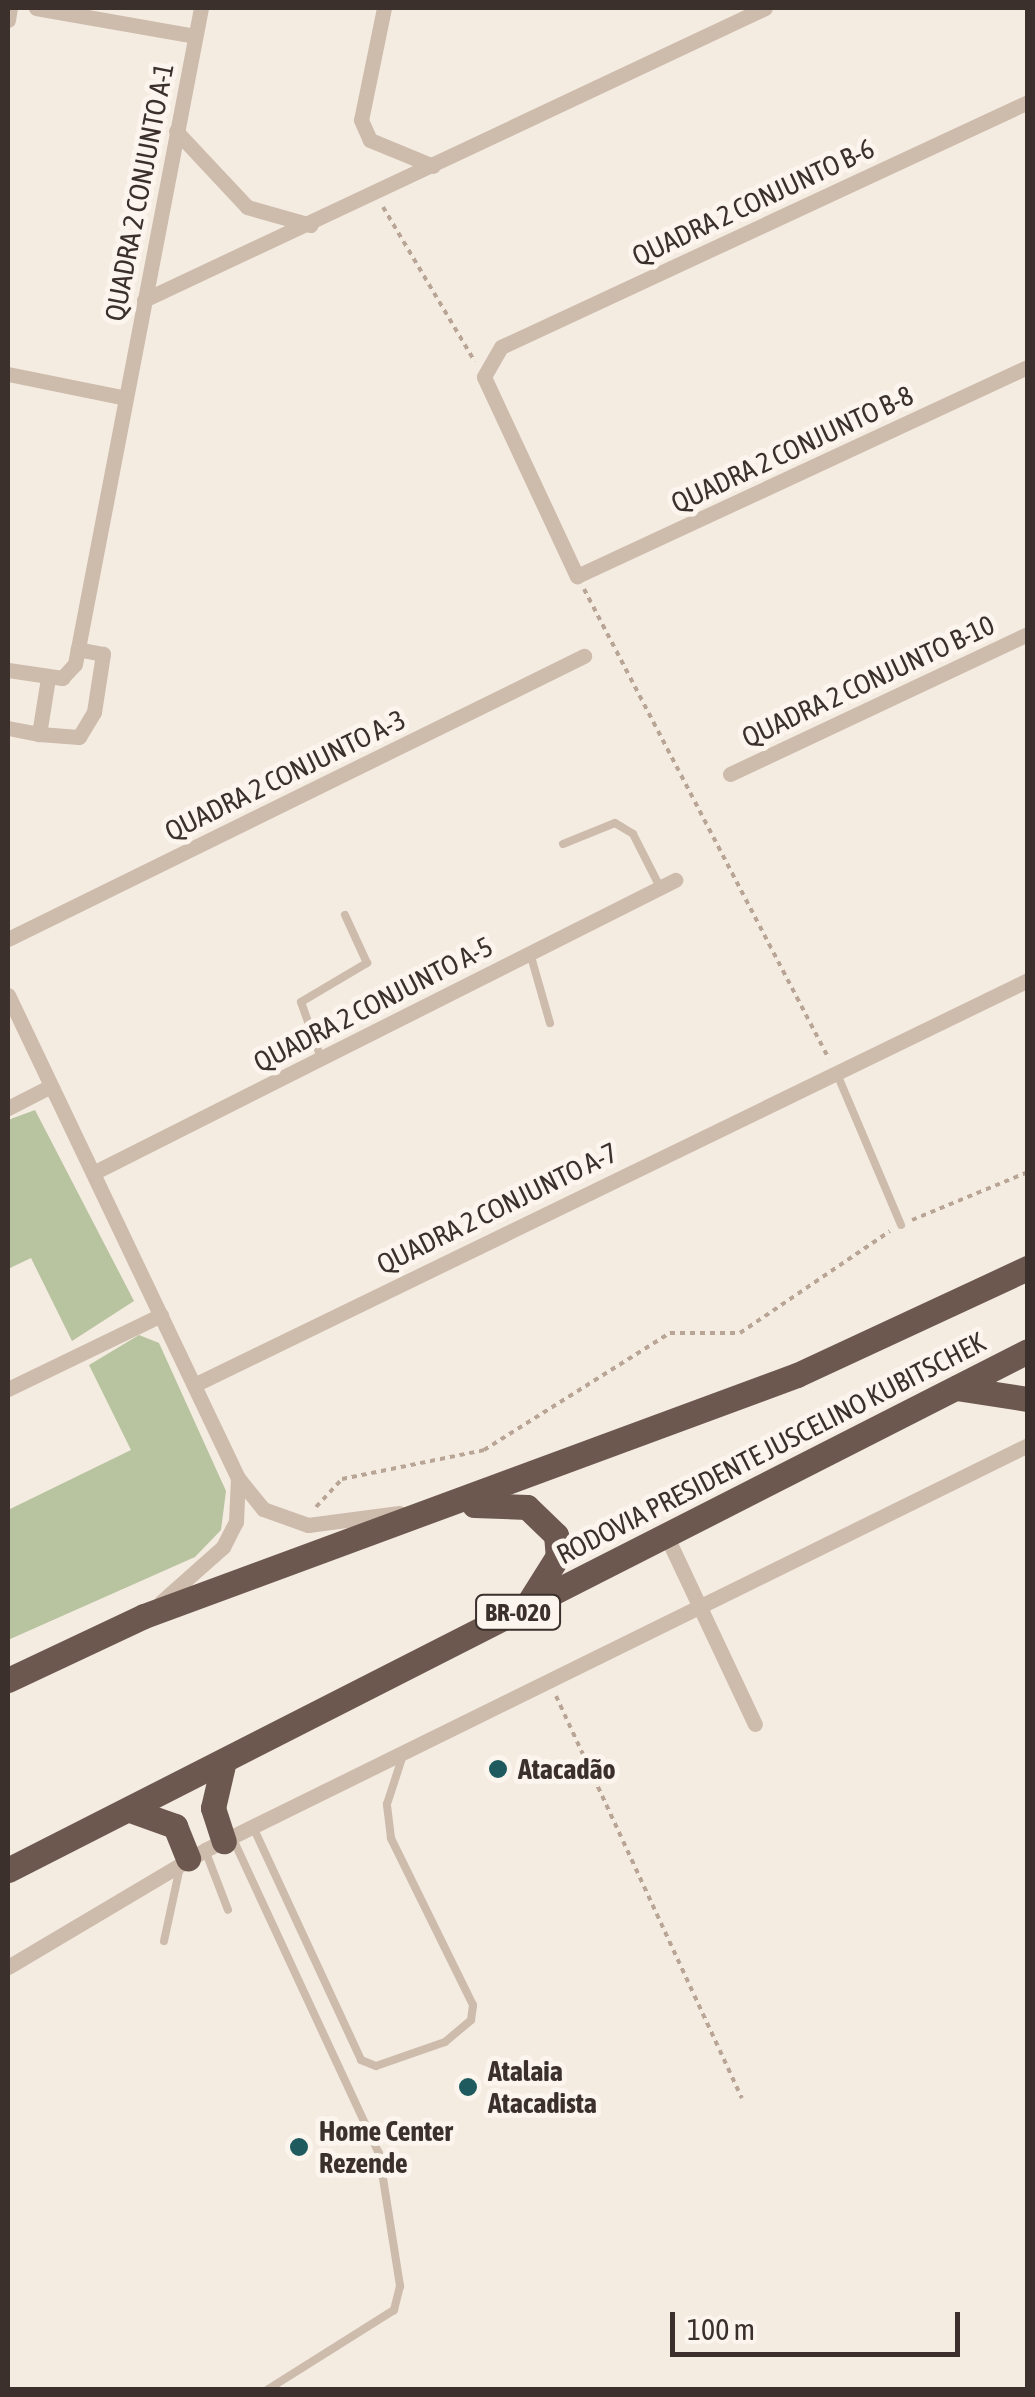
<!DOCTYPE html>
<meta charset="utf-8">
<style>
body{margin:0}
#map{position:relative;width:1035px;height:2397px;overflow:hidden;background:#f4ebe1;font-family:"Asap Condensed",sans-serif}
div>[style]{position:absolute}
.green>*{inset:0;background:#b8c4a0}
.path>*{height:4px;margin-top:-2px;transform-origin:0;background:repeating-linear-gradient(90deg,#b9a596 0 5px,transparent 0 10px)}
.service>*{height:8px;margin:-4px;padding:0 4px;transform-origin:4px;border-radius:4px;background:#cdbbac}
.minor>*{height:15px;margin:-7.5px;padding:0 7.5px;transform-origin:7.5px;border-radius:7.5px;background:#cdbbac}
.trunk>*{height:25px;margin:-12.5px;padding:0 12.5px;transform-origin:12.5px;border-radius:12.5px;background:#6c584f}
.dots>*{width:28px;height:28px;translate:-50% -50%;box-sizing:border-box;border:5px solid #fbf5ee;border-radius:50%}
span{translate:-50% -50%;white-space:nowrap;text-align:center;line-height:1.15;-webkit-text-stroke:10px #fbf5ee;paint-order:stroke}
.shield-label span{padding:2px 8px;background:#fbf5ee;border:2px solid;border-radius:8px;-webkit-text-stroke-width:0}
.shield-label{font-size:25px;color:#3b302b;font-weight:700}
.street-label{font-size:28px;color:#3b302b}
.poi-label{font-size:28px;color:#3b302b;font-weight:700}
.left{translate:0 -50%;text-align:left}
.frame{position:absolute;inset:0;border:10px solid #3b302b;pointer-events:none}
.scale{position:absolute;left:670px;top:2312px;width:290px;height:45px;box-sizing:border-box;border:5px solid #3b302b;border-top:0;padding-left:12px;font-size:30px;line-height:35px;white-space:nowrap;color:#3b302b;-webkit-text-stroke:8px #fbf5ee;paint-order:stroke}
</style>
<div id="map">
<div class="green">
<div style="clip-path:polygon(35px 1110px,134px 1301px,72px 1341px,31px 1258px,8px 1269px,8px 1120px)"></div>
<div style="clip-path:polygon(139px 1335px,159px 1343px,226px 1491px,221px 1530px,195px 1557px,8px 1640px,8px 1510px,131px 1450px,89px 1365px)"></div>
</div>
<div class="path">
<div style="left:383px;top:207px;width:180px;rotate:59.3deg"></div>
<div style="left:584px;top:589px;width:530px;rotate:62.47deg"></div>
<div style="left:912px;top:1220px;width:126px;rotate:-22.5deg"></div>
<div style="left:316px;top:1507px;width:38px;rotate:-47deg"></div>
<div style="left:342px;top:1479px;width:145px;rotate:-11.5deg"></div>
<div style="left:484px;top:1450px;width:220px;rotate:-32.2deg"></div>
<div style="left:670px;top:1333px;width:70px"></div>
<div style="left:740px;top:1333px;width:181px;rotate:-34.2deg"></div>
<div style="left:556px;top:1696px;width:443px;rotate:65.2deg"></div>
</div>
<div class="service">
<div style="left:563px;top:844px;width:56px;rotate:-22deg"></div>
<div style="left:615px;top:823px;width:21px;rotate:31deg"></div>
<div style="left:633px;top:834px;width:59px;rotate:63deg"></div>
<div style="left:530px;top:953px;width:73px;rotate:74.1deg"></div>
<div style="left:321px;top:1058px;width:59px;rotate:-109.7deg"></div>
<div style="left:301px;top:1002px;width:77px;rotate:-30.6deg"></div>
<div style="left:367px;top:963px;width:53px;rotate:-114.6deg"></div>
<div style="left:837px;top:1074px;width:164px;rotate:67deg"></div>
<div style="left:253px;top:1827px;width:257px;rotate:65.1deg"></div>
<div style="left:361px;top:2060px;width:16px;rotate:22deg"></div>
<div style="left:376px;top:2066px;width:73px;rotate:-19.2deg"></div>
<div style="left:445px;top:2042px;width:34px;rotate:-40deg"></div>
<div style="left:471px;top:2020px;width:15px;rotate:-82deg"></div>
<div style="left:473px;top:2005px;width:186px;rotate:-116.2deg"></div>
<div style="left:391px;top:1838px;width:34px;rotate:-97deg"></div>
<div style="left:387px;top:1804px;width:52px;rotate:-71.9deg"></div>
<div style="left:232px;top:1837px;width:349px;rotate:65.1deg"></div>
<div style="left:379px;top:2153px;width:135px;rotate:81deg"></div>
<div style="left:400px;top:2286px;width:25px;rotate:104deg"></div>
<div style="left:394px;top:2310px;width:150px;rotate:147.8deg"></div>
<div style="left:205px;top:1850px;width:64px;rotate:69deg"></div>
<div style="left:164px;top:1941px;width:76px;rotate:-77.8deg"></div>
</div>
<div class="minor">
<div style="left:36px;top:8px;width:161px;rotate:10deg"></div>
<div style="left:384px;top:8px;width:114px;rotate:101.6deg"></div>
<div style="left:361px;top:120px;width:22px;rotate:66deg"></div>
<div style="left:370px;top:140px;width:68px;rotate:22.4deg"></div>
<div style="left:8px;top:20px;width:12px;rotate:-81deg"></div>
<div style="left:1028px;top:102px;width:581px;rotate:155.07deg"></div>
<div style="left:501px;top:347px;width:34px;rotate:120deg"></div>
<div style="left:484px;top:377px;width:220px;rotate:65deg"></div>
<div style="left:577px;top:576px;width:497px;rotate:-24.9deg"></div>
<div style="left:176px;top:131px;width:104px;rotate:46.9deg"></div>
<div style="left:247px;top:207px;width:66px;rotate:15.9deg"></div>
<div style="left:144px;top:300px;width:686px;rotate:-25.18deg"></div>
<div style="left:8px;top:374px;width:120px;rotate:11.5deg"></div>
<div style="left:8px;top:670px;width:55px;rotate:8.4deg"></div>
<div style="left:62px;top:678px;width:19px;rotate:-47deg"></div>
<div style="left:75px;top:664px;width:668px;rotate:-79.13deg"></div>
<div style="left:48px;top:678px;width:57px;rotate:99.1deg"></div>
<div style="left:39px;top:734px;width:40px;rotate:4.3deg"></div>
<div style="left:79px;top:737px;width:29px;rotate:-59deg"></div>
<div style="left:94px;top:712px;width:59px;rotate:-81.2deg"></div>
<div style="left:103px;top:654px;width:26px;rotate:-169deg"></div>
<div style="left:8px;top:728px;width:32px;rotate:11deg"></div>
<div style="left:730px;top:774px;width:329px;rotate:-25.2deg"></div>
<div style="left:8px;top:939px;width:642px;rotate:-26.17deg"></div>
<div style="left:8px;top:995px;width:535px;rotate:64.54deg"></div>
<div style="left:238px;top:1478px;width:40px;rotate:51deg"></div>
<div style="left:263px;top:1509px;width:48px;rotate:19.6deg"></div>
<div style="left:308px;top:1525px;width:92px;rotate:-7.5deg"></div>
<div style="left:8px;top:1108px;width:48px;rotate:-27.1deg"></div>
<div style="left:93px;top:1173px;width:652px;rotate:-26.72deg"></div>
<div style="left:194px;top:1385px;width:927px;rotate:-25.9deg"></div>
<div style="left:8px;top:1389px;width:170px;rotate:-25.8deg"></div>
<div style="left:665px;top:1533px;width:211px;rotate:64.8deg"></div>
<div style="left:161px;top:1602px;width:83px;rotate:-41.6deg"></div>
<div style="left:223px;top:1547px;width:28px;rotate:-63deg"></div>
<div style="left:236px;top:1522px;width:44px;rotate:-87.4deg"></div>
<div style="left:8px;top:1967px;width:229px;rotate:-30.7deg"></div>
<div style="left:205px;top:1850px;width:917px;rotate:-26.2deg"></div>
</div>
<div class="trunk">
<div style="left:956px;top:1388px;width:73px;rotate:8.7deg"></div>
<div style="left:474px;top:1505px;width:53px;rotate:2.2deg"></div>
<div style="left:527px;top:1507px;width:40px;rotate:44deg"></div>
<div style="left:556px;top:1535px;width:21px;rotate:85deg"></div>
<div style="left:558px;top:1556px;width:54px;rotate:122.2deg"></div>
<div style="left:8px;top:1680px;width:150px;rotate:-25.2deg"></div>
<div style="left:144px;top:1616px;width:696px;rotate:-20.26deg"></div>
<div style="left:797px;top:1375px;width:255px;rotate:-24.9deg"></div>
<div style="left:223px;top:1765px;width:44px;rotate:103.1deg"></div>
<div style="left:213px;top:1808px;width:35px;rotate:72deg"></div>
<div style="left:130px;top:1810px;width:48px;rotate:19.6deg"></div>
<div style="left:175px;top:1826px;width:35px;rotate:68deg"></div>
<div style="left:8px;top:1870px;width:1144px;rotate:-26.97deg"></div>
</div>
<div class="dots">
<div style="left:498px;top:1769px;background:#1f5a5e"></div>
<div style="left:468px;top:2087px;background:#1f5a5e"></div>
<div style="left:299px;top:2147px;background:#1f5a5e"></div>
</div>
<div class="shield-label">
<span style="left:518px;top:1612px">BR-020</span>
</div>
<div class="street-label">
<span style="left:139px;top:192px;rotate:-79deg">QUADRA 2 CONJUNTO A-1</span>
<span style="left:753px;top:202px;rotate:-25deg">QUADRA 2 CONJUNTO B-6</span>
<span style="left:792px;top:449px;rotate:-25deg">QUADRA 2 CONJUNTO B-8</span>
<span style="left:868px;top:681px;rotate:-25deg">QUADRA 2 CONJUNTO B-10</span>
<span style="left:285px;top:775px;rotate:-26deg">QUADRA 2 CONJUNTO A-3</span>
<span style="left:373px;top:1004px;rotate:-27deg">QUADRA 2 CONJUNTO A-5</span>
<span style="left:497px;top:1208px;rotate:-26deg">QUADRA 2 CONJUNTO A-7</span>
<span style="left:771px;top:1448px;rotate:-27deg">RODOVIA PRESIDENTE JUSCELINO KUBITSCHEK</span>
</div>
<div class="poi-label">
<span class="left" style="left:518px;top:1769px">Atacadão</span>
<span class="left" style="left:488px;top:2087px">Atalaia<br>Atacadista</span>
<span class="left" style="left:319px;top:2147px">Home Center<br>Rezende</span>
</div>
<div class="frame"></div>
<div class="scale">100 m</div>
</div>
